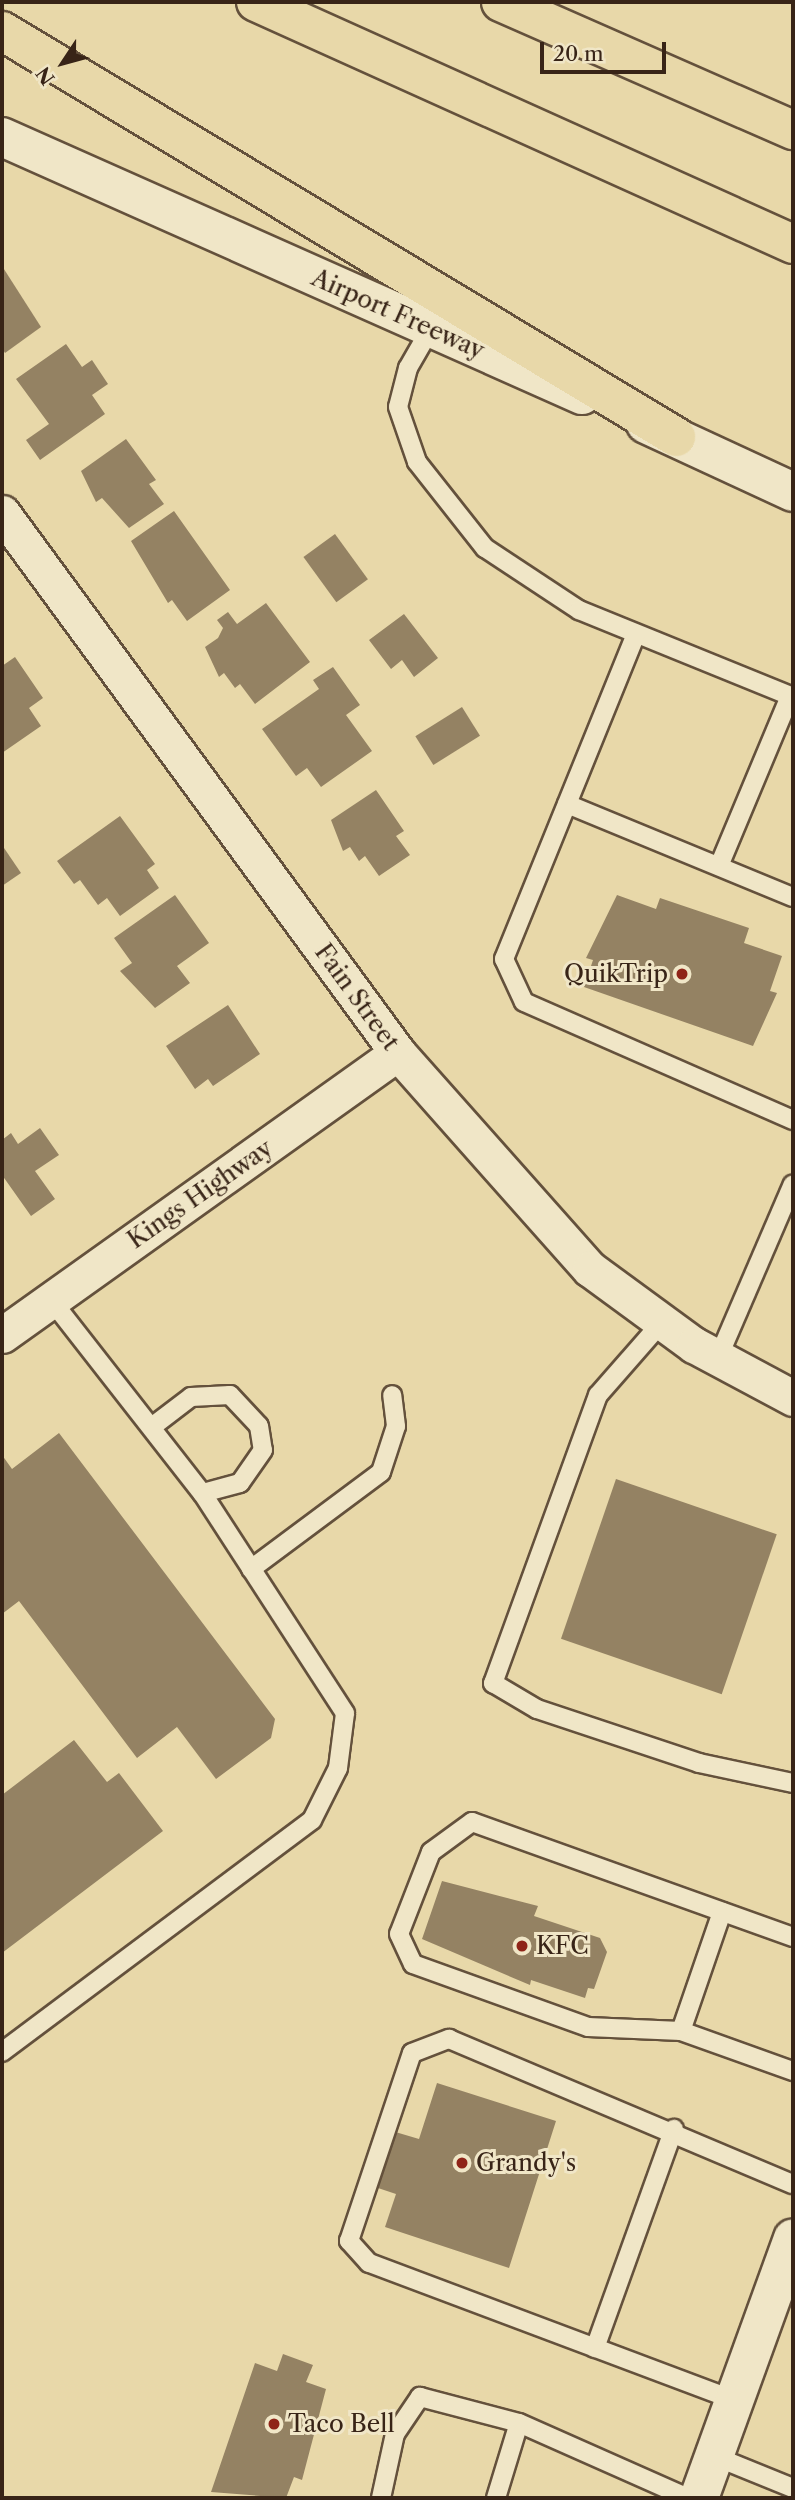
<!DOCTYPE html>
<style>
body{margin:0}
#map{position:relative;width:795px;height:2500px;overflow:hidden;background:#e8d8a9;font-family:"Libre Caslon Text",serif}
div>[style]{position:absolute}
.building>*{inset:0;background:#948263;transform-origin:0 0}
.roads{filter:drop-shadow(2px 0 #64513c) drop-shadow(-2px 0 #64513c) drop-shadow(0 2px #64513c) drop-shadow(0 -2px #64513c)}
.lane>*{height:18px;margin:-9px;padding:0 9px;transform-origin:9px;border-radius:9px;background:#f0e6c7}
.street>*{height:35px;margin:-17.5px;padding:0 17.5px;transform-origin:17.5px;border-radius:17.5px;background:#f0e6c7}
.secondary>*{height:38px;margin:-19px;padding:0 19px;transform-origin:19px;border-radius:19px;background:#f0e6c7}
.highway>*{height:38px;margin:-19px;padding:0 19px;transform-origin:19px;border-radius:19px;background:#e8d8a9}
.dots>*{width:19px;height:19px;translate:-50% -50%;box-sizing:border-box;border:4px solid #f0e6c7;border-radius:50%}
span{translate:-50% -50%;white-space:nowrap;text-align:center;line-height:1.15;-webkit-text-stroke:6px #f0e6c7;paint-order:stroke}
.street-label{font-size:24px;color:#382417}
.poi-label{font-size:24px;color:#382417}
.right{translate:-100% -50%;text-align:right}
.left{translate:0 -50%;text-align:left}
.frame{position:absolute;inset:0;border:4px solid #382417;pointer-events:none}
.north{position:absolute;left:28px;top:28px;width:70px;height:70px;-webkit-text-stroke:5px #f0e6c7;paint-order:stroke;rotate:234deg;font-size:19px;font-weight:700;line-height:28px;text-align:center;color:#382417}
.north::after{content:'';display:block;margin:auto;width:24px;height:32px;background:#382417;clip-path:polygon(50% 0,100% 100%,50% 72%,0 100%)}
.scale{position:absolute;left:540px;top:42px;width:126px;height:32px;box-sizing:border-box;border:4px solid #382417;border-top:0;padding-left:9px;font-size:21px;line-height:24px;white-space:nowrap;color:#382417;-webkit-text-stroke:5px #f0e6c7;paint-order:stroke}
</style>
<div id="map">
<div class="building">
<div style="clip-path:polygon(2px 266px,41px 327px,5px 353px,2px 348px)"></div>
<div style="clip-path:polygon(66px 344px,82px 367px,92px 360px,108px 384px,92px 395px,105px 414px,40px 460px,26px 440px,49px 424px,16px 379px)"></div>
<div style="clip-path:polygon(126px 439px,156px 480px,149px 484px,164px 504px,129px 528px,102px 498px,96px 502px,81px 471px)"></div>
<div style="clip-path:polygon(174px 511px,230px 590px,187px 621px,172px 600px,168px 603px,131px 541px)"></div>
<div style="left:335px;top:534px;width:56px;height:39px;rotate:54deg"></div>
<div style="clip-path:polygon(266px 603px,310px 662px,255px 704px,240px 684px,235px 688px,224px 673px,219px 677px,205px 647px,218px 638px,223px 628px,217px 620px,228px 612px,237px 624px)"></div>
<div style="clip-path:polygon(404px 614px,438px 658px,414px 677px,402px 660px,391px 669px,369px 640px)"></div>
<div style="clip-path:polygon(15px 657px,43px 698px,29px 708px,41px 726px,2px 753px,2px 666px)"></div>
<div style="clip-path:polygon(333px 667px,360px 705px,346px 715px,372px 751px,321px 787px,307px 768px,296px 776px,262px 729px,319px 689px,313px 680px)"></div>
<div style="left:462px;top:707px;width:34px;height:55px;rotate:58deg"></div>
<div style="clip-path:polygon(376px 790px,404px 831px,396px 836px,410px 855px,379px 876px,365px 856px,359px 861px,350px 847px,343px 851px,331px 820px)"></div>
<div style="clip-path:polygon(120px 816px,155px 864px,147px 870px,159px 888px,120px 916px,107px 898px,98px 905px,80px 880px,74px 884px,57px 861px)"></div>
<div style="clip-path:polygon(2px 845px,21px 873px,2px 886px)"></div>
<div style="clip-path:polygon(175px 895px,209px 943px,177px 966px,190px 983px,155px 1008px,120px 971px,132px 963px,114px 938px)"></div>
<div style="clip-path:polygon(617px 895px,656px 909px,660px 898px,749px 928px,744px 943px,782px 956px,770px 991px,777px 993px,753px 1046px,584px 987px,593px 960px,586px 958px)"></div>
<div style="clip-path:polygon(228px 1005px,260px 1054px,213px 1086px,208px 1079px,195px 1089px,166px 1046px)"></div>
<div style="clip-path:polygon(40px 1128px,59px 1155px,35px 1171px,55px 1199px,31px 1216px,2px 1175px,2px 1140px,11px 1133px,18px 1144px)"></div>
<div style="clip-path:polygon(59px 1433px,275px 1719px,271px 1738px,216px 1779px,177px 1727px,137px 1758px,19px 1601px,2px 1614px,2px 1455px,12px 1469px)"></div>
<div style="left:616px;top:1479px;width:170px;height:169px;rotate:19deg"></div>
<div style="clip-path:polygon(74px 1740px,107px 1782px,119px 1773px,163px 1831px,2px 1953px,2px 1795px)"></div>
<div style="clip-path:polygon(442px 1881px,538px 1906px,534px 1916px,600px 1938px,607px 1952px,594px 1989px,588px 1988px,585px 1998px,531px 1980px,530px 1985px,422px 1939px)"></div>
<div style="clip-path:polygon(437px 2083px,556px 2121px,509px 2268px,385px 2227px,396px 2194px,375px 2187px,392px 2131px,419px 2139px)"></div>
<div style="clip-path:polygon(283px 2354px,313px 2365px,306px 2382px,326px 2389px,302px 2480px,294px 2477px,286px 2498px,211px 2492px,255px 2363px,277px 2371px)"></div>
</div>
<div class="roads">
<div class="lane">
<div style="left:431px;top:328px;width:46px;rotate:119.9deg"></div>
<div style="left:408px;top:368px;width:40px;rotate:104.4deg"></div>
<div style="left:398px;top:407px;width:58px;rotate:70.9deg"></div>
<div style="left:417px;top:462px;width:110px;rotate:51.7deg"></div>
<div style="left:485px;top:548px;width:113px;rotate:33.4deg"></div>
<div style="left:579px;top:610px;width:231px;rotate:22.1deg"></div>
<div style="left:636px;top:634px;width:351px;rotate:112.1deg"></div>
<div style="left:504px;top:959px;width:47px;rotate:65.1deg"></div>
<div style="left:524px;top:1002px;width:294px;rotate:23.7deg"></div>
<div style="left:567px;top:804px;width:244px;rotate:22.4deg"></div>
<div style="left:719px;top:866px;width:184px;rotate:-67.3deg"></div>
<div style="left:662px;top:1322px;width:97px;rotate:131.2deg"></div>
<div style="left:598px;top:1395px;width:307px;rotate:110deg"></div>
<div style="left:493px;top:1683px;width:51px;rotate:30.6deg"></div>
<div style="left:537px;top:1709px;width:171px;rotate:18.4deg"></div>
<div style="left:699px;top:1763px;width:96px;rotate:12deg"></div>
<div style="left:718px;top:1358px;width:189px;rotate:-66.7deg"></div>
<div style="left:153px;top:1426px;width:48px;rotate:-37.3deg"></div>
<div style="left:191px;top:1397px;width:39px;rotate:-3deg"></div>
<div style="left:230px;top:1395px;width:42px;rotate:46.9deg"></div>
<div style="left:259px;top:1426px;width:24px;rotate:81deg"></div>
<div style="left:263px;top:1450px;width:40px;rotate:124.9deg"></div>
<div style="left:240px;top:1483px;width:39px;rotate:165deg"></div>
<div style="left:251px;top:1569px;width:162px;rotate:-36.7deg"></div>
<div style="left:381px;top:1472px;width:48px;rotate:-71.9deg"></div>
<div style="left:396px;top:1426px;width:31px;rotate:-97deg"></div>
<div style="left:793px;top:1937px;width:341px;rotate:-160.3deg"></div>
<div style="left:472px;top:1822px;width:51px;rotate:143.8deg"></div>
<div style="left:431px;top:1852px;width:88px;rotate:111.3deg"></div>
<div style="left:399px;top:1934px;width:33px;rotate:65deg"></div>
<div style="left:413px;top:1964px;width:186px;rotate:19.8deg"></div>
<div style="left:588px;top:2027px;width:93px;rotate:2.5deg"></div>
<div style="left:681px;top:2031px;width:119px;rotate:19.7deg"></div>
<div style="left:681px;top:2031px;width:126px;rotate:-71deg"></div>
<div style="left:2px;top:2052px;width:387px;rotate:-36.8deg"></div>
<div style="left:312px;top:1820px;width:58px;rotate:-63.4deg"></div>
<div style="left:338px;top:1768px;width:55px;rotate:-82.7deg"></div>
<div style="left:345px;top:1713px;width:262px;rotate:-123deg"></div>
<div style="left:202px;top:1493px;width:245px;rotate:-128deg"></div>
<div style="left:595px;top:2348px;width:233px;rotate:-70.2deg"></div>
<div style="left:734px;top:2400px;width:390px;rotate:-159.4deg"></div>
<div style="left:369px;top:2263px;width:30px;rotate:-132deg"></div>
<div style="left:349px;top:2241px;width:198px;rotate:-71.5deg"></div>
<div style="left:412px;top:2053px;width:40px;rotate:-21deg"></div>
<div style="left:449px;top:2039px;width:373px;rotate:22.9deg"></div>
<div style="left:714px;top:2456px;width:85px;rotate:22.1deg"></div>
<div style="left:381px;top:2498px;width:66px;rotate:-77.7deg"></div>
<div style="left:395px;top:2434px;width:45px;rotate:-56deg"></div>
<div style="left:420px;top:2397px;width:102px;rotate:14.7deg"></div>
<div style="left:519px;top:2423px;width:185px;rotate:23.9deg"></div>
<div style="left:496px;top:2498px;width:78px;rotate:-73deg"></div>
</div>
<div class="street">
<div style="left:2px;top:513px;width:670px;rotate:53.75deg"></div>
<div style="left:398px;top:1053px;width:289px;rotate:48.4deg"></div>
<div style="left:590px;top:1269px;width:129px;rotate:36.2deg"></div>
<div style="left:694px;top:1345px;width:112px;rotate:28.2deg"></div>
<div style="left:2px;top:1335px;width:486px;rotate:-35.5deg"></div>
</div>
<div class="secondary">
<div style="left:2px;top:137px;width:635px;rotate:23.98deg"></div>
<div style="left:646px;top:424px;width:162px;rotate:24.8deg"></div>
<div style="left:699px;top:2498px;width:276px;rotate:-70.1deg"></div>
</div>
<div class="highway">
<div style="left:256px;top:2px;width:589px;rotate:24.26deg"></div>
<div style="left:501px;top:2px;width:319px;rotate:23.7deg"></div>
<div style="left:2px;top:31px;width:787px;rotate:31.06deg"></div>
</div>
</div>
<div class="dots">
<div style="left:682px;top:974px;background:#8f2418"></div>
<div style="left:522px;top:1946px;background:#8f2418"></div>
<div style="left:462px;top:2163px;background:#8f2418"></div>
<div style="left:274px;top:2424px;background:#8f2418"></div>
</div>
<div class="street-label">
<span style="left:398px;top:314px;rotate:24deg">Airport Freeway</span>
<span style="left:357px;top:997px;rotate:54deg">Fain Street</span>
<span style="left:200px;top:1194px;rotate:-35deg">Kings Highway</span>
</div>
<div class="poi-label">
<span class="right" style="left:668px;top:974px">QuikTrip</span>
<span class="left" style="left:536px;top:1946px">KFC</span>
<span class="left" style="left:476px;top:2163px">Grandy's</span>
<span class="left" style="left:288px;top:2424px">Taco Bell</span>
</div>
<div class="frame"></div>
<div class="north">N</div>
<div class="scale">20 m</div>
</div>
